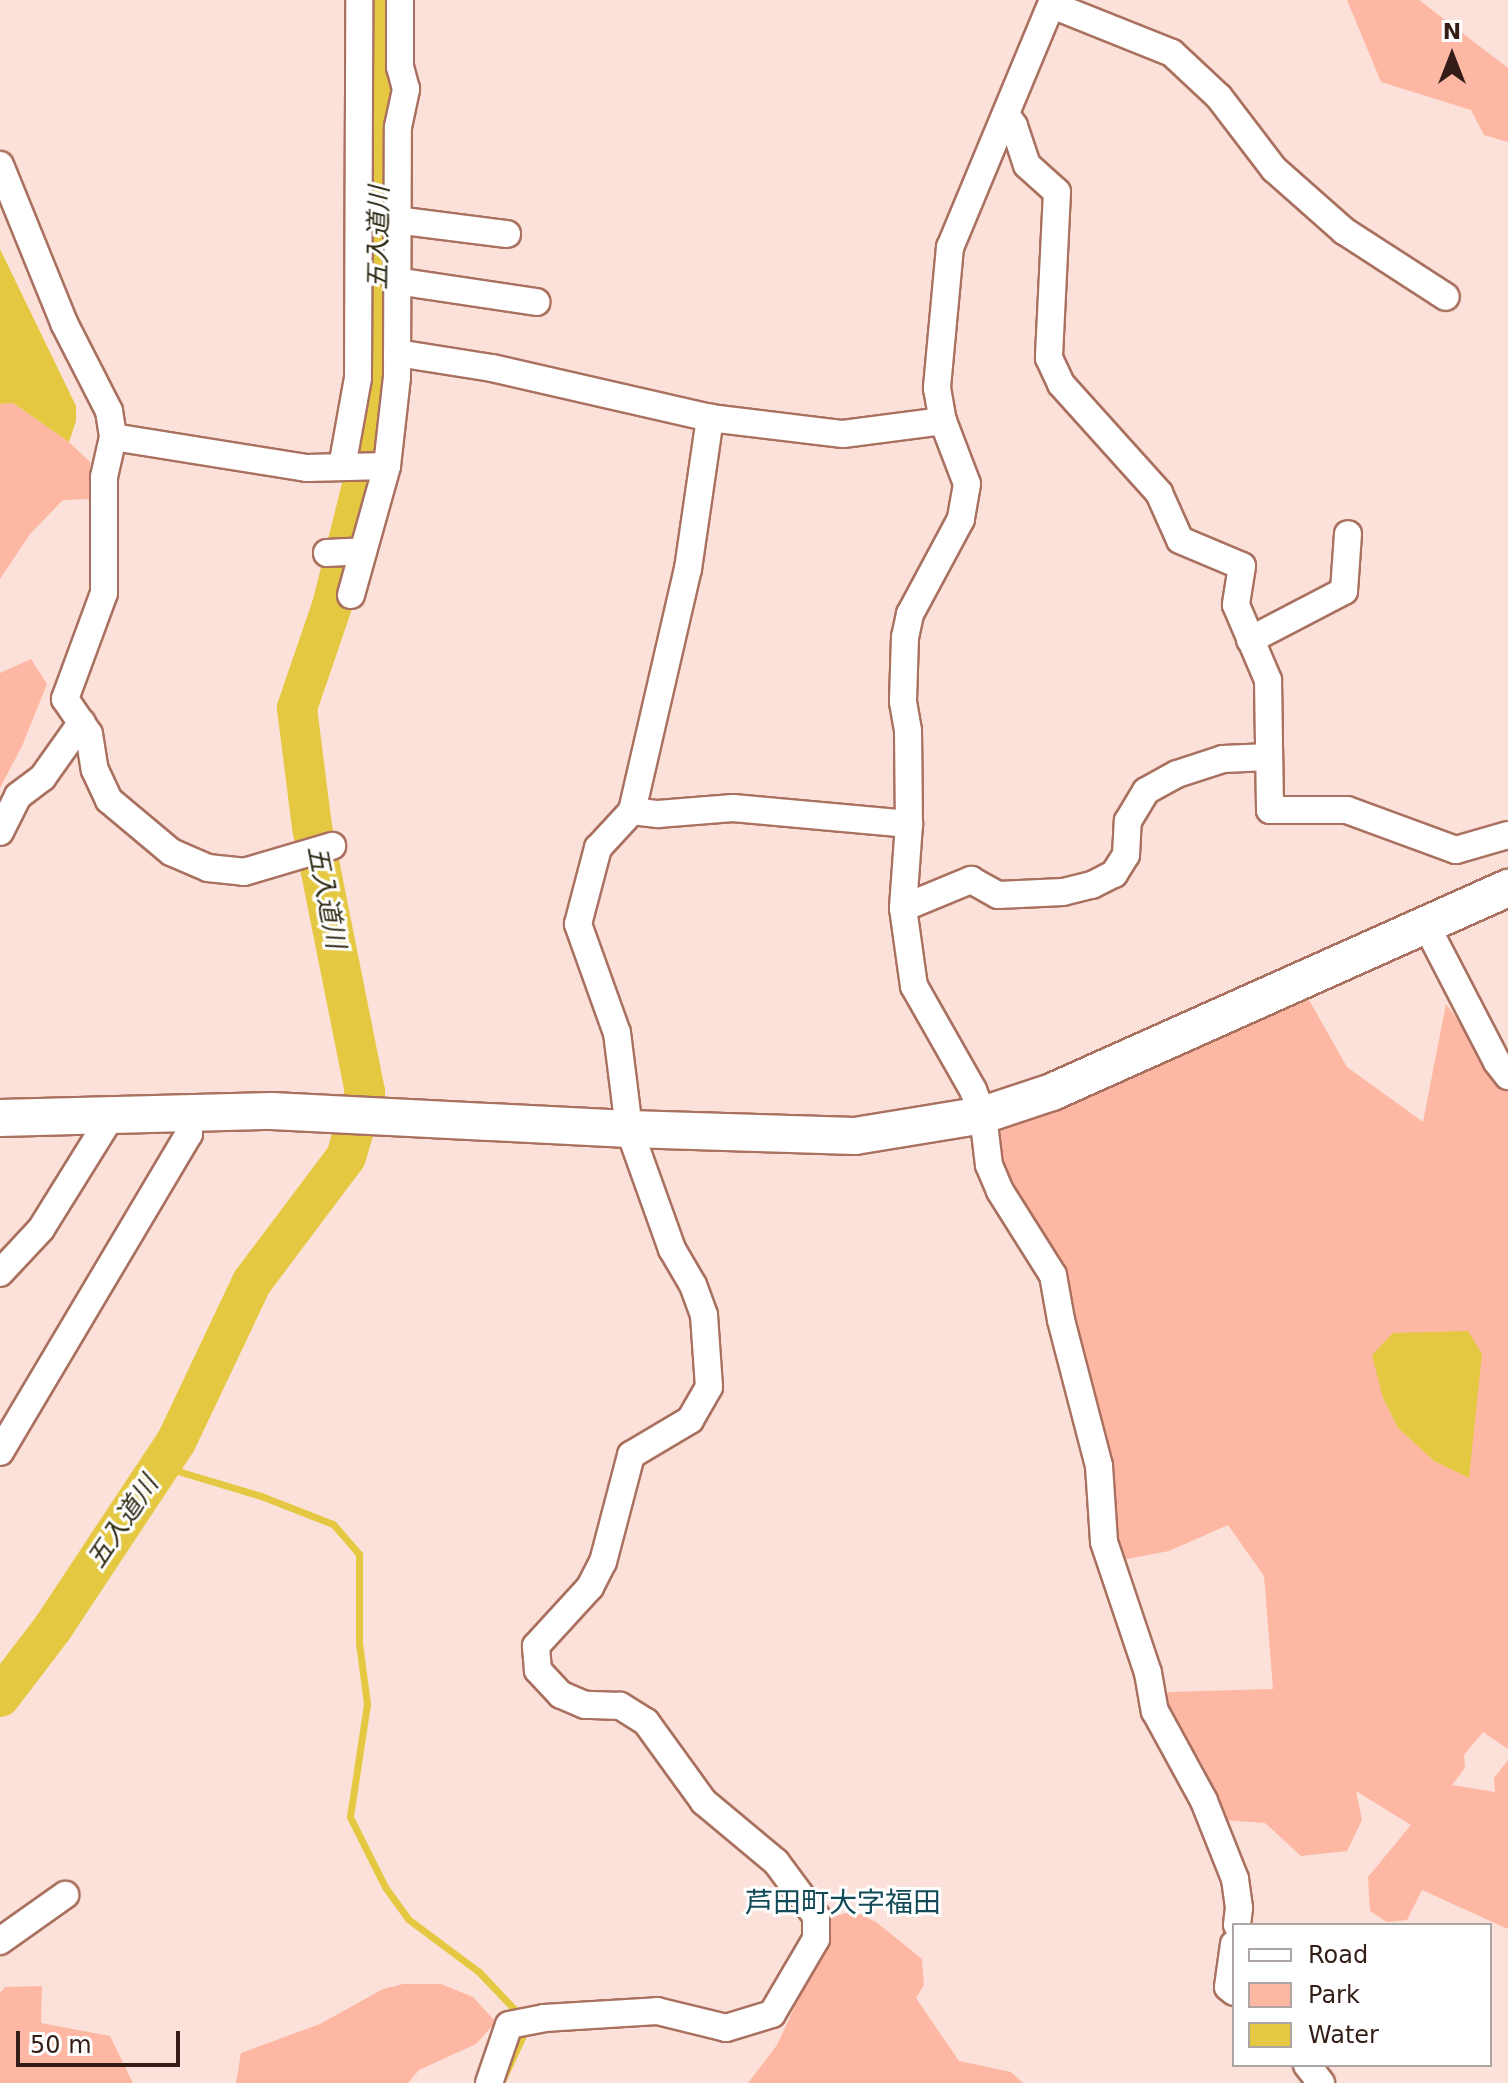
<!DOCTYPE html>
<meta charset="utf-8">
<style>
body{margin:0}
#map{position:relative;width:1508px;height:2083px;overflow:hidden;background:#fbe1d9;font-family:"DejaVu Sans","Noto Sans JP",sans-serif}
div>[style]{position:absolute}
.green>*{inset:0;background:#feb7a2}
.water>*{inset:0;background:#e4c841}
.stream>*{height:7px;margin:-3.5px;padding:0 3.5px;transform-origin:3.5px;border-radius:3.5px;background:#e4c841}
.river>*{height:40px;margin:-20px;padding:0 20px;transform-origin:20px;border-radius:20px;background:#e4c841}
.roads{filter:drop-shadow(2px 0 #aa7160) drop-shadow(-2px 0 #aa7160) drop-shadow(0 2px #aa7160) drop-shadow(0 -2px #aa7160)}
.street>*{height:26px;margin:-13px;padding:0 13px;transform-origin:13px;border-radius:13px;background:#fff}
.secondary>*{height:36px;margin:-18px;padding:0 18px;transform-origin:18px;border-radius:18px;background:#fff}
span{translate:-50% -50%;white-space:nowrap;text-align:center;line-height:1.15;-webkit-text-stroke:6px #fff;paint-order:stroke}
.water-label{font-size:26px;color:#2e2a14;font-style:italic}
.quarter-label{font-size:28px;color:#124a57}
.legend{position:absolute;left:1232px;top:1923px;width:260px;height:144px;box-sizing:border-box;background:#fff;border:2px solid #ada5a2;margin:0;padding:10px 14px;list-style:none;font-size:24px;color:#331d16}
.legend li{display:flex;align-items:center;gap:16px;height:40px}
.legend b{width:40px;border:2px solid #ada5a2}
.north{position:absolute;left:1412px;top:16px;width:80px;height:80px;-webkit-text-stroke:6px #fff;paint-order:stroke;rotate:0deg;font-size:22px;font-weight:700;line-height:32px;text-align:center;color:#331d16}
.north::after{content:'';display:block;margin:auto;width:28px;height:36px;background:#331d16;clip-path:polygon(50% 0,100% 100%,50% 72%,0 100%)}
.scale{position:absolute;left:16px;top:2031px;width:164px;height:36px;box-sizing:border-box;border:4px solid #331d16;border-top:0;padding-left:10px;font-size:24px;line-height:28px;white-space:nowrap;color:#331d16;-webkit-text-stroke:6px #fff;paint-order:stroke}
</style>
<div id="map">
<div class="green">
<div style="clip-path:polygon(1347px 0,1419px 0,1508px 68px,1508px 142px,1484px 135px,1471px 110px,1381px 82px)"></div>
<div style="clip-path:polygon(13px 403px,69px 442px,90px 462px,91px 499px,63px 500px,30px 534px,0 579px,0 404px)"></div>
<div style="clip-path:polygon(31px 659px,47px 684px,22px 746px,0 788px,0 673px)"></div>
<div style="clip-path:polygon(evenodd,1309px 1000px,1347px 1067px,1423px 1122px,1446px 1004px,1508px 1089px,1508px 1749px,1483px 1732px,1464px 1755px,1465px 1768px,1452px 1785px,1495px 1792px,1494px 1778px,1508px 1760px,1508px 1929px,1422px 1890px,1407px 1920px,1387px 1922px,1370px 1911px,1368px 1877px,1411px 1825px,1356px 1791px,1362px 1820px,1347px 1851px,1301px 1856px,1265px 1823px,1222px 1820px,1204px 1767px,1161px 1698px,1169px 1692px,1273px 1689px,1264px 1576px,1228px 1525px,1169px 1551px,1122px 1560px,1111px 1477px,1071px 1324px,999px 1169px,1001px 1122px,1129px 1076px,1309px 1000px,1383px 1398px,1469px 1477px,1434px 1461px,1398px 1428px,1383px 1398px)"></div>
<div style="clip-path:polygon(853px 1911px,876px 1922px,922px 1959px,924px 1985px,916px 1998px,959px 2061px,1011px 2072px,1023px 2083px,748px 2083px,777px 2045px,822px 1948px,826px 1919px)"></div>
<div style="clip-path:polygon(403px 1984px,441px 1984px,473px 1997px,496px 2022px,476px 2044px,419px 2070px,408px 2083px,236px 2083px,241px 2053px,320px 2024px,383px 1989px)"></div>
<div style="clip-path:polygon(42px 1986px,41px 2023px,110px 2036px,133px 2083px,0 2083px,0 1993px,5px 1987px)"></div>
</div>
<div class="water">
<div style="clip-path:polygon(0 249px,76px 406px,76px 421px,69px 442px,13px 403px,0 404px)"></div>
<div style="clip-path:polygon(1468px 1331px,1482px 1354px,1469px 1478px,1434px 1461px,1398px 1428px,1383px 1398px,1372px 1355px,1393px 1333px)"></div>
</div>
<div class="stream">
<div style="left:161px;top:1466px;width:104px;rotate:16.7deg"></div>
<div style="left:261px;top:1496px;width:77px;rotate:21.3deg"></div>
<div style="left:333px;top:1524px;width:40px;rotate:49deg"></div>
<div style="left:359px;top:1554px;width:89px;rotate:90deg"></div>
<div style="left:359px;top:1643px;width:62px;rotate:82.5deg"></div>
<div style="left:367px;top:1704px;width:114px;rotate:98.6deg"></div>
<div style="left:350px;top:1817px;width:78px;rotate:63.4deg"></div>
<div style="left:385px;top:1887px;width:39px;rotate:54deg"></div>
<div style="left:408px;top:1919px;width:89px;rotate:36.7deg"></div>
<div style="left:479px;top:1972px;width:54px;rotate:46.5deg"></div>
<div style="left:516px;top:2011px;width:22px;rotate:66deg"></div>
<div style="left:525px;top:2031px;width:55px;rotate:114.7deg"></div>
</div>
<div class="river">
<div style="left:0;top:1697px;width:86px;rotate:-52.6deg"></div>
<div style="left:52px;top:1629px;width:224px;rotate:-56.5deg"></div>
<div style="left:176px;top:1442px;width:177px;rotate:-64.6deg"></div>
<div style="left:252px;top:1282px;width:156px;rotate:-53.1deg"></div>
<div style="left:346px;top:1157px;width:68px;rotate:-73.7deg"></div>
<div style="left:365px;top:1092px;width:270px;rotate:-101.3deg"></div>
<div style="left:312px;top:827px;width:120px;rotate:-97.2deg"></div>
<div style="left:297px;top:708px;width:108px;rotate:-71.1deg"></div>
<div style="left:332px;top:606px;width:177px;rotate:-76deg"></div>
<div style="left:375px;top:434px;width:434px;rotate:-88.8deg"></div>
</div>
<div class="roads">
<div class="street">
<div style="left:1053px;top:0;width:268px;rotate:112.6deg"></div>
<div style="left:950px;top:247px;width:142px;rotate:95.3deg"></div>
<div style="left:937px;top:388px;width:34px;rotate:80deg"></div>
<div style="left:943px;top:421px;width:67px;rotate:69.1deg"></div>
<div style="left:967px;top:484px;width:36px;rotate:100deg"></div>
<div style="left:961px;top:519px;width:108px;rotate:118.2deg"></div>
<div style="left:910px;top:614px;width:24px;rotate:102deg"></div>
<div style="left:905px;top:637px;width:65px;rotate:91.8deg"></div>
<div style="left:903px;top:702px;width:29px;rotate:80deg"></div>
<div style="left:908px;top:731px;width:93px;rotate:89.4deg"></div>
<div style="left:909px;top:824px;width:84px;rotate:94.1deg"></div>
<div style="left:903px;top:908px;width:79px;rotate:82deg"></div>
<div style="left:914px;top:986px;width:120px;rotate:60.4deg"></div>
<div style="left:973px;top:1090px;width:27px;rotate:68deg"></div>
<div style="left:983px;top:1115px;width:50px;rotate:83.2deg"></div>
<div style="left:989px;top:1165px;width:28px;rotate:67deg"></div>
<div style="left:1000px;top:1191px;width:99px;rotate:57.8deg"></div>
<div style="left:1053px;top:1275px;width:46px;rotate:79.9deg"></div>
<div style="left:1061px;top:1320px;width:151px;rotate:75.4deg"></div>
<div style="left:1099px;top:1466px;width:76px;rotate:86.2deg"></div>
<div style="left:1104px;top:1542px;width:138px;rotate:71.4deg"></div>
<div style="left:1148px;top:1673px;width:39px;rotate:80deg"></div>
<div style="left:1155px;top:1711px;width:102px;rotate:61.4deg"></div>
<div style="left:1204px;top:1801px;width:84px;rotate:68.3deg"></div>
<div style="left:1235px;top:1879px;width:29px;rotate:82deg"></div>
<div style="left:1239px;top:1908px;width:17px;rotate:97deg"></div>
<div style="left:1052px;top:5px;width:129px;rotate:21.8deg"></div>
<div style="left:1172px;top:53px;width:64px;rotate:43.1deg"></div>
<div style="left:1219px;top:97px;width:91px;rotate:52.6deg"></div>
<div style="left:1274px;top:169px;width:94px;rotate:41.5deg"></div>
<div style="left:1344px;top:231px;width:121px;rotate:32.9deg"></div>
<div style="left:1007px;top:116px;width:12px;rotate:55deg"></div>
<div style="left:1014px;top:126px;width:41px;rotate:71.6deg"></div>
<div style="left:1027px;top:165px;width:40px;rotate:42deg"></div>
<div style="left:1057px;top:192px;width:166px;rotate:92.8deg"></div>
<div style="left:1049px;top:358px;width:29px;rotate:65deg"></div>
<div style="left:1061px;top:384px;width:147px;rotate:48deg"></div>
<div style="left:1159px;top:493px;width:51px;rotate:65.9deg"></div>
<div style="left:1180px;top:540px;width:67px;rotate:22.8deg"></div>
<div style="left:1242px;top:566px;width:39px;rotate:99deg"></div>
<div style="left:1236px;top:605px;width:82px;rotate:66.9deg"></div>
<div style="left:1268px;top:680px;width:130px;rotate:89.1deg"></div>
<div style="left:1270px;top:810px;width:77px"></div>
<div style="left:1347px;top:810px;width:116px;rotate:20.2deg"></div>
<div style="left:1456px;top:850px;width:54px;rotate:-16.1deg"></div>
<div style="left:0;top:165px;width:170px;rotate:67.9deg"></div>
<div style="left:64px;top:323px;width:99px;rotate:62.9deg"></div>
<div style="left:109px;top:411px;width:26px;rotate:81deg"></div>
<div style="left:113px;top:437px;width:41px;rotate:102.7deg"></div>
<div style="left:104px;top:477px;width:116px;rotate:90deg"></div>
<div style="left:104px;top:593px;width:113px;rotate:110.2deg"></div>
<div style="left:65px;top:699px;width:42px;rotate:55.6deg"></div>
<div style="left:89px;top:734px;width:36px;rotate:81deg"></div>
<div style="left:95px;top:770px;width:33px;rotate:65deg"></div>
<div style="left:109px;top:800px;width:81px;rotate:40deg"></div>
<div style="left:171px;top:852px;width:40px;rotate:23.4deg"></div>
<div style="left:208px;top:868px;width:36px;rotate:6deg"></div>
<div style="left:244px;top:872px;width:92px;rotate:-16.5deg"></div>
<div style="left:380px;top:218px;width:128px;rotate:7.2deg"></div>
<div style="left:396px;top:281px;width:142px;rotate:8.5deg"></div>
<div style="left:397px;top:353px;width:96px;rotate:9deg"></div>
<div style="left:492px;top:368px;width:224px;rotate:12.9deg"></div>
<div style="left:710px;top:418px;width:134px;rotate:6.9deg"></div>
<div style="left:843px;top:434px;width:101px;rotate:-7.4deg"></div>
<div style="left:113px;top:437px;width:196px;rotate:9.1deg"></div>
<div style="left:307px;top:468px;width:80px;rotate:-1.4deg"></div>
<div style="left:342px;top:467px;width:90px;rotate:-79.8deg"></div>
<div style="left:358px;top:378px;width:378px;rotate:-89.8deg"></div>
<div style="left:327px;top:553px;width:36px;rotate:-3deg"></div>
<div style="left:351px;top:595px;width:134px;rotate:-74.4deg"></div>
<div style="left:387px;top:466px;width:90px;rotate:-83.6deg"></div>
<div style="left:397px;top:377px;width:250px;rotate:-89.8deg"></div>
<div style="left:398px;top:127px;width:39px;rotate:-78deg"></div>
<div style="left:406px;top:89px;width:23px;rotate:-105deg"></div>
<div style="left:400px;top:67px;width:67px;rotate:-90deg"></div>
<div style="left:1250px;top:640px;width:106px;rotate:-27.5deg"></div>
<div style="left:1344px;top:591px;width:57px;rotate:-86deg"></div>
<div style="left:632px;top:811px;width:26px;rotate:7deg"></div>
<div style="left:658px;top:814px;width:75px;rotate:-4.6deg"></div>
<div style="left:733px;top:808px;width:177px;rotate:5.2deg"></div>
<div style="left:0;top:832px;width:40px;rotate:-63.4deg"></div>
<div style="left:18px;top:796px;width:31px;rotate:-37deg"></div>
<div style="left:43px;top:777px;width:67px;rotate:-54.7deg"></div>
<div style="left:903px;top:908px;width:74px;rotate:-22.4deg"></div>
<div style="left:971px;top:880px;width:31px;rotate:29deg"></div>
<div style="left:998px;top:895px;width:65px;rotate:-2.6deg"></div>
<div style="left:1063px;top:892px;width:30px;rotate:-14deg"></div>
<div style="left:1092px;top:885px;width:25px;rotate:-27deg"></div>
<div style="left:1114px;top:874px;width:22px;rotate:-58deg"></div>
<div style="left:1126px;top:855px;width:34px;rotate:-87deg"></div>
<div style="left:1128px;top:821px;width:35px;rotate:-59deg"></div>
<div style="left:1146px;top:791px;width:35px;rotate:-29deg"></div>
<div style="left:1177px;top:774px;width:48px;rotate:-18.1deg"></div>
<div style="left:1223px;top:759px;width:46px;rotate:-2.5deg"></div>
<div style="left:1426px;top:925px;width:154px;rotate:62.6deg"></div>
<div style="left:1497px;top:1062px;width:18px;rotate:52deg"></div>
<div style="left:0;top:1273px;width:60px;rotate:-47deg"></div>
<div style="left:41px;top:1229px;width:134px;rotate:-58.1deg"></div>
<div style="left:0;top:1452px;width:370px;rotate:-59.3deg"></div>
<div style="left:189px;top:1134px;width:21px;rotate:-93deg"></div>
<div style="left:0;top:1941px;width:80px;rotate:-35.3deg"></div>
<div style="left:1234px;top:1944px;width:43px;rotate:97.9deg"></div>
<div style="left:1228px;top:1987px;width:8px;rotate:40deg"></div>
<div style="left:1307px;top:2065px;width:23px;rotate:52deg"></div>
<div style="left:489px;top:2083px;width:61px;rotate:-71deg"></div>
<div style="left:509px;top:2025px;width:36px;rotate:-11deg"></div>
<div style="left:544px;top:2018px;width:113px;rotate:-3.5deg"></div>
<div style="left:657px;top:2011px;width:71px;rotate:13.8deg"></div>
<div style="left:726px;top:2028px;width:48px;rotate:-16.9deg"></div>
<div style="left:772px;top:2014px;width:87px;rotate:-59.6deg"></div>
<div style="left:816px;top:1939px;width:23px;rotate:-90deg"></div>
<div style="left:816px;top:1916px;width:67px;rotate:-126.5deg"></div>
<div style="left:776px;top:1862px;width:94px;rotate:-140.2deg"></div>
<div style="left:704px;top:1802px;width:99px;rotate:-125.9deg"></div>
<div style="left:646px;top:1722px;width:31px;rotate:-148deg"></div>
<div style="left:620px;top:1706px;width:35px;rotate:-178deg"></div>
<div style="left:585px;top:1705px;width:26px;rotate:-157deg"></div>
<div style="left:561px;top:1695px;width:34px;rotate:-133deg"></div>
<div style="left:538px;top:1670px;width:24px;rotate:-95deg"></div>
<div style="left:536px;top:1646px;width:80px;rotate:-47.5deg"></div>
<div style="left:590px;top:1587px;width:28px;rotate:-63deg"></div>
<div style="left:603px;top:1562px;width:111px;rotate:-75.3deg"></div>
<div style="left:631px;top:1455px;width:69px;rotate:-30.7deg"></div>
<div style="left:690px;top:1420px;width:38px;rotate:-60deg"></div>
<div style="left:709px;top:1387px;width:72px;rotate:-94deg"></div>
<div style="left:704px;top:1315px;width:32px;rotate:-110deg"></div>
<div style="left:693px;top:1285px;width:42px;rotate:-120.3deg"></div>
<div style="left:672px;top:1249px;width:127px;rotate:-109.7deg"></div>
<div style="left:629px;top:1129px;width:97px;rotate:-97.1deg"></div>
<div style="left:617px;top:1033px;width:116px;rotate:-109.7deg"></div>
<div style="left:578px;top:924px;width:79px;rotate:-75.3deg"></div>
<div style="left:598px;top:848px;width:50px;rotate:-47.4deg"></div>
<div style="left:632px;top:811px;width:248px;rotate:-77deg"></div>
<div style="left:688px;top:569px;width:153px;rotate:-81.7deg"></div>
</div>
<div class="secondary">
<div style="left:0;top:1118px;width:272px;rotate:-1.5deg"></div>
<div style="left:272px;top:1111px;width:357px;rotate:2.9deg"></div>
<div style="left:629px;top:1129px;width:226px;rotate:1.8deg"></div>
<div style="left:855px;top:1136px;width:130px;rotate:-9.3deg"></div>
<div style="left:983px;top:1115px;width:73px;rotate:-18.4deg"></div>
<div style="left:1052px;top:1092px;width:500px;rotate:-24.1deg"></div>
</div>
</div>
<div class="water-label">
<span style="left:379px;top:238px;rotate:-89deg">五入道川</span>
<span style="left:326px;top:897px;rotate:79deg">五入道川</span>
<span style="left:123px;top:1522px;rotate:-56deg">五入道川</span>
</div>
<div class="quarter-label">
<span style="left:843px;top:1903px">芦田町大字福田</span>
</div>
<ul class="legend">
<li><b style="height:10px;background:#fff"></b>Road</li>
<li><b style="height:22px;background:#feb7a2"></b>Park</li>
<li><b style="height:22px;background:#e4c841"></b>Water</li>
</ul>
<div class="north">N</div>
<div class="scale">50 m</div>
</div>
